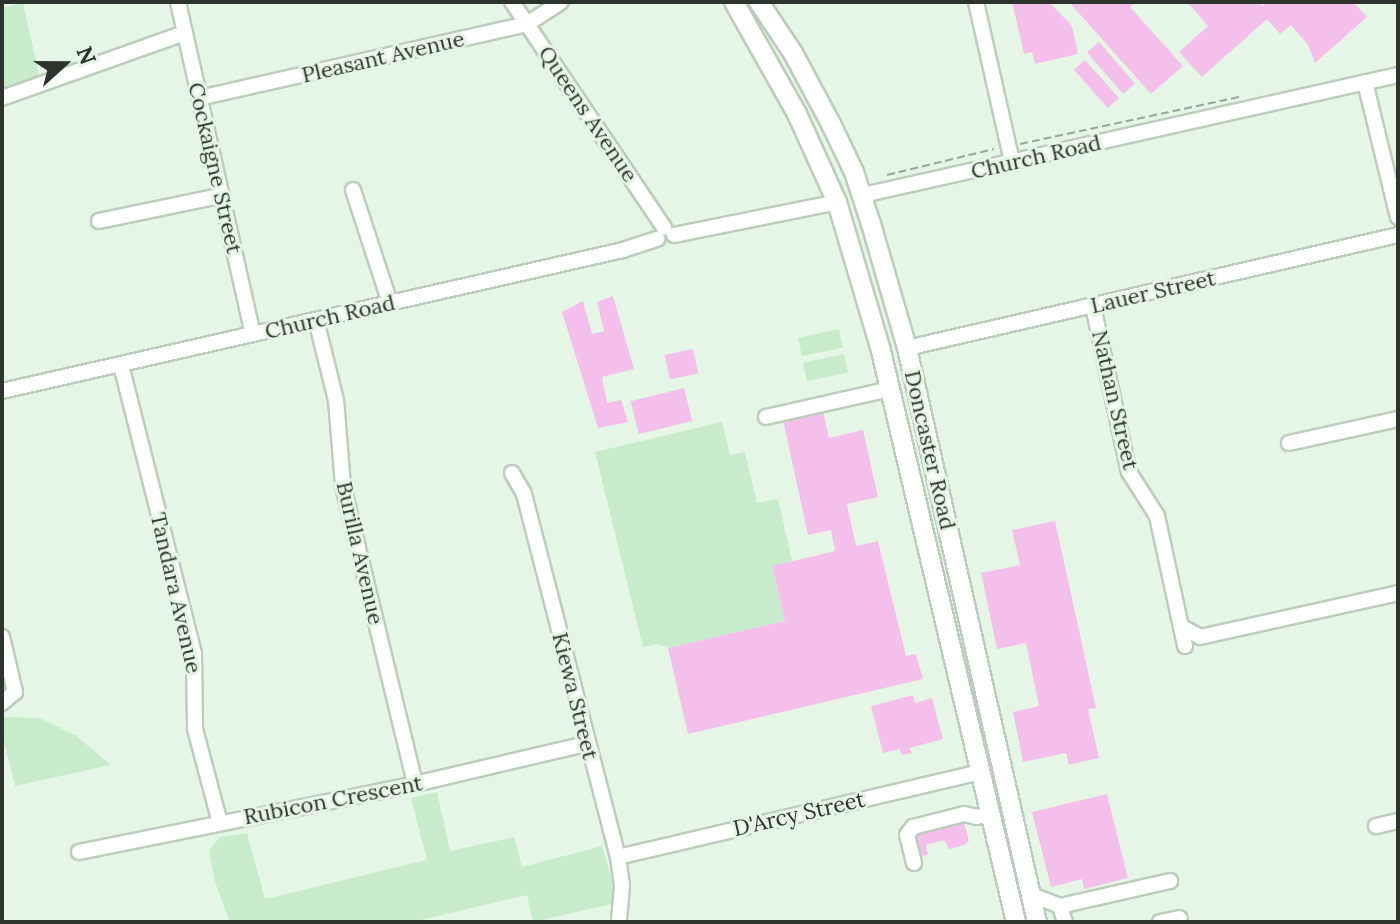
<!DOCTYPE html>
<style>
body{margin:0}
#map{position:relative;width:1400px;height:924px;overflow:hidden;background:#e6f6e6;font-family:Lora,serif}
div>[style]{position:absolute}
.green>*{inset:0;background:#c8ebcb;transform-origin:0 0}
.building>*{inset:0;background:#f4c0eb;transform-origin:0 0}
.path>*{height:2px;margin-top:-1px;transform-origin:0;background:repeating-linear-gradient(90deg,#9aa69a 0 8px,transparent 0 12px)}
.roads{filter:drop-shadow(2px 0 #bcccbd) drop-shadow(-2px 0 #bcccbd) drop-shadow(0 2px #bcccbd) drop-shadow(0 -2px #bcccbd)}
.minor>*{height:14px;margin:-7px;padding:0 7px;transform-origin:7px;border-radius:7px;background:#fff}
.major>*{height:18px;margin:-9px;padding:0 9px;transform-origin:9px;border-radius:9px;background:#fff}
span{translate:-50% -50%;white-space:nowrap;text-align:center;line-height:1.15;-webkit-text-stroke:6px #e6f6e6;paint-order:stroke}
.street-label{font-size:22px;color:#2d342e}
.frame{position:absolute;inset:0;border:4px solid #2d342e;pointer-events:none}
.north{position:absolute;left:24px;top:24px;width:80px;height:80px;-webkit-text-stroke:6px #e6f6e6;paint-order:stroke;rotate:69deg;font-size:22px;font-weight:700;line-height:32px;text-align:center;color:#2d342e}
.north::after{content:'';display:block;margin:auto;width:28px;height:36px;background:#2d342e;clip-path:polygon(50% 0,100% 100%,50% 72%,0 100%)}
</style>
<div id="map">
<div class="green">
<div style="clip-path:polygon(23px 3px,40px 79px,2px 90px,2px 8px)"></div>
<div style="left:839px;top:329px;width:19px;height:42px;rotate:78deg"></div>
<div style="left:844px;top:354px;width:19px;height:42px;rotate:78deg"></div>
<div style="clip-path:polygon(722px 422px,730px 455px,745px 452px,757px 503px,778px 499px,792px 561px,772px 567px,785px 621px,668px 648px,658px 644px,643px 647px,595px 452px)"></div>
<div style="clip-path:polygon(2px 717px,40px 718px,75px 735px,111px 765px,15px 786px,2px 733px)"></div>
<div style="clip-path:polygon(437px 792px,450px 851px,514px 837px,522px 867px,602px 846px,612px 880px,612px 904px,533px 922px,527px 895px,412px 922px,225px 922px,229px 920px,215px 882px,209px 850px,220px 837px,247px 833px,265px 899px,427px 860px,411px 798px)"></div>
</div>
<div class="building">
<div style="clip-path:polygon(1012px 2px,1049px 2px,1072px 26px,1078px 54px,1035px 64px,1032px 52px,1024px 54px)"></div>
<div style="clip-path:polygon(1069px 2px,1136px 2px,1130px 7px,1183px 66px,1151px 94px)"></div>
<div style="clip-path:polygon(1187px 2px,1259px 2px,1263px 6px,1267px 2px,1353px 2px,1367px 17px,1315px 63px,1308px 45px,1291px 25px,1280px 34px,1267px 19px,1202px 77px,1179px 52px,1208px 26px)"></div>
<div style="left:1099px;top:42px;width:55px;height:16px;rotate:49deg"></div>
<div style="left:1085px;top:60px;width:51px;height:15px;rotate:48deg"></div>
<div style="clip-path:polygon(613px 296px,634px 369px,602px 377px,607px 403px,621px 400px,628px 422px,598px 428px,562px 312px,583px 301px,592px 334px,604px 331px,597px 302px)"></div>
<div style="left:693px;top:349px;width:25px;height:29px;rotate:78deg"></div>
<div style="left:684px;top:388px;width:34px;height:55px;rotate:76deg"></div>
<div style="clip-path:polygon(823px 411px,829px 438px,863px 430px,878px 497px,847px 504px,856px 546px,878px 541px,906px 656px,916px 654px,923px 679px,688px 734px,668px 648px,785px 621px,772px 566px,835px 551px,831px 530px,808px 535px,783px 420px)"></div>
<div style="clip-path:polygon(1055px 521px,1096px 708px,1088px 709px,1099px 758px,1069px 765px,1066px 753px,1023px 762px,1013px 712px,1039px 706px,1026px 643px,997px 649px,981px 573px,1020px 565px,1012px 530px)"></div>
<div style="clip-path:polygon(913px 695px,915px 703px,932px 698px,943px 739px,910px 748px,912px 753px,901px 755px,900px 749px,883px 753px,871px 706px)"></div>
<div style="clip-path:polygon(1107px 794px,1128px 878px,1084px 889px,1082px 879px,1051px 887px,1032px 812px)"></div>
<div style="clip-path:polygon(963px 818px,969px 841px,964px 845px,949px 849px,944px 840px,926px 845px,928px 855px,922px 856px,920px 848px,914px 849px,913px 832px)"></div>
</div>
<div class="path">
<div style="left:1020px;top:144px;width:225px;rotate:-12.1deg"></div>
<div style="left:887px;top:175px;width:110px;rotate:-13.7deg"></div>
</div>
<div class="roads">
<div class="minor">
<div style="left:178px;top:2px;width:340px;rotate:77.3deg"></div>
<div style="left:512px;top:2px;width:272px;rotate:56deg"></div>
<div style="left:976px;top:2px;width:164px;rotate:77.3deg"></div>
<div style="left:1365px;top:82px;width:139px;rotate:76.3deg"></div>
<div style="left:2px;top:98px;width:194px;rotate:-19.6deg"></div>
<div style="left:199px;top:98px;width:336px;rotate:-12.7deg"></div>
<div style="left:527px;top:24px;width:40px;rotate:-32.9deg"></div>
<div style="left:353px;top:190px;width:119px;rotate:71.9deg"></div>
<div style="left:863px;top:195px;width:548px;rotate:-12.64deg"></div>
<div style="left:99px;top:221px;width:124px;rotate:-11.7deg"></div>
<div style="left:674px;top:235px;width:166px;rotate:-11.4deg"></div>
<div style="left:1093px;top:306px;width:170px;rotate:77.8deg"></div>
<div style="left:1129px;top:472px;width:52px;rotate:57.5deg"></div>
<div style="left:1157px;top:516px;width:133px;rotate:77.8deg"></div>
<div style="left:316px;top:320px;width:82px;rotate:76deg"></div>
<div style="left:336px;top:400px;width:86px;rotate:85.3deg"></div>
<div style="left:343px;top:486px;width:307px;rotate:76.4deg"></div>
<div style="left:907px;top:348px;width:504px;rotate:-12.96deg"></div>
<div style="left:121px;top:365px;width:297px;rotate:75.8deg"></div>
<div style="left:194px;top:653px;width:76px;rotate:89.2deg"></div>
<div style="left:195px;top:729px;width:97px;rotate:75.1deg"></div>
<div style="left:2px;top:391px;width:637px;rotate:-12.79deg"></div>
<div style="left:623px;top:250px;width:36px;rotate:-18deg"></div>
<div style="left:766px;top:417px;width:127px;rotate:-12.7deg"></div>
<div style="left:1289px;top:443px;width:112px;rotate:-12.4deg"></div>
<div style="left:512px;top:473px;width:24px;rotate:60deg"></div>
<div style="left:524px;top:494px;width:375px;rotate:75.5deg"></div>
<div style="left:618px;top:857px;width:29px;rotate:82deg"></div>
<div style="left:622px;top:886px;width:36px;rotate:95deg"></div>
<div style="left:1184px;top:628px;width:18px;rotate:29deg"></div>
<div style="left:1200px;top:637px;width:203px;rotate:-12.5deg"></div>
<div style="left:2px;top:637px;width:57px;rotate:76.7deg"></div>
<div style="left:15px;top:692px;width:17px;rotate:140deg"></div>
<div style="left:1376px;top:826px;width:23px;rotate:-13deg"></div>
<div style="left:79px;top:852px;width:343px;rotate:-11.4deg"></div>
<div style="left:415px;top:784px;width:176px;rotate:-13.2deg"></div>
<div style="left:618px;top:857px;width:373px;rotate:-13.2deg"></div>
<div style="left:914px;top:863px;width:29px;rotate:-104deg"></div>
<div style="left:907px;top:835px;width:10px;rotate:-53deg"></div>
<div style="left:913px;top:827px;width:53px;rotate:-14.3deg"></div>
<div style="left:964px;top:814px;width:13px;rotate:13deg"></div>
<div style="left:977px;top:817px;width:13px;rotate:-13deg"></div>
<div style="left:1029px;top:894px;width:33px;rotate:21deg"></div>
<div style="left:1060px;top:906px;width:17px;rotate:73deg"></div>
<div style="left:1060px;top:906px;width:113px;rotate:-12.8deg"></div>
<div style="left:1160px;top:922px;width:20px;rotate:-11deg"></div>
</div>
<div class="major">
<div style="left:734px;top:2px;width:129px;rotate:60.6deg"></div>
<div style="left:797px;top:114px;width:97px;rotate:65.6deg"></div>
<div style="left:837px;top:202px;width:155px;rotate:73.5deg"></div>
<div style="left:881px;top:351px;width:587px;rotate:76.7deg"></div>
<div style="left:759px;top:2px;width:61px;rotate:56.3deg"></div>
<div style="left:793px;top:53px;width:81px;rotate:61.8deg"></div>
<div style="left:831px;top:124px;width:53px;rotate:64.4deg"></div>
<div style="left:854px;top:172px;width:55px;rotate:71.9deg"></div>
<div style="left:871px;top:224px;width:129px;rotate:73.8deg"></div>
<div style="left:907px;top:348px;width:589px;rotate:77.24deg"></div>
</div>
</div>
<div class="street-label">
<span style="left:383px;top:57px;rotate:-13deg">Pleasant Avenue</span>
<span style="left:588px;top:114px;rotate:56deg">Queens Avenue</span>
<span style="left:1036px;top:157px;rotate:-13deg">Church Road</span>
<span style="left:215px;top:168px;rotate:77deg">Cockaigne Street</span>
<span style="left:1153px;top:292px;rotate:-13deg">Lauer Street</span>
<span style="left:330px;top:317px;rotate:-13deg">Church Road</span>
<span style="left:1115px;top:400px;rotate:77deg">Nathan Street</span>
<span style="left:930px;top:450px;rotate:77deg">Doncaster Road</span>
<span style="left:360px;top:553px;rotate:77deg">Burilla Avenue</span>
<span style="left:176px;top:593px;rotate:77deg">Tandara Avenue</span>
<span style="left:575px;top:696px;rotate:76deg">Kiewa Street</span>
<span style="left:333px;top:800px;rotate:-11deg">Rubicon Crescent</span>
<span style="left:799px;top:814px;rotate:-13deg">D'Arcy Street</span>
</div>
<div class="frame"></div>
<div class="north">N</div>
</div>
